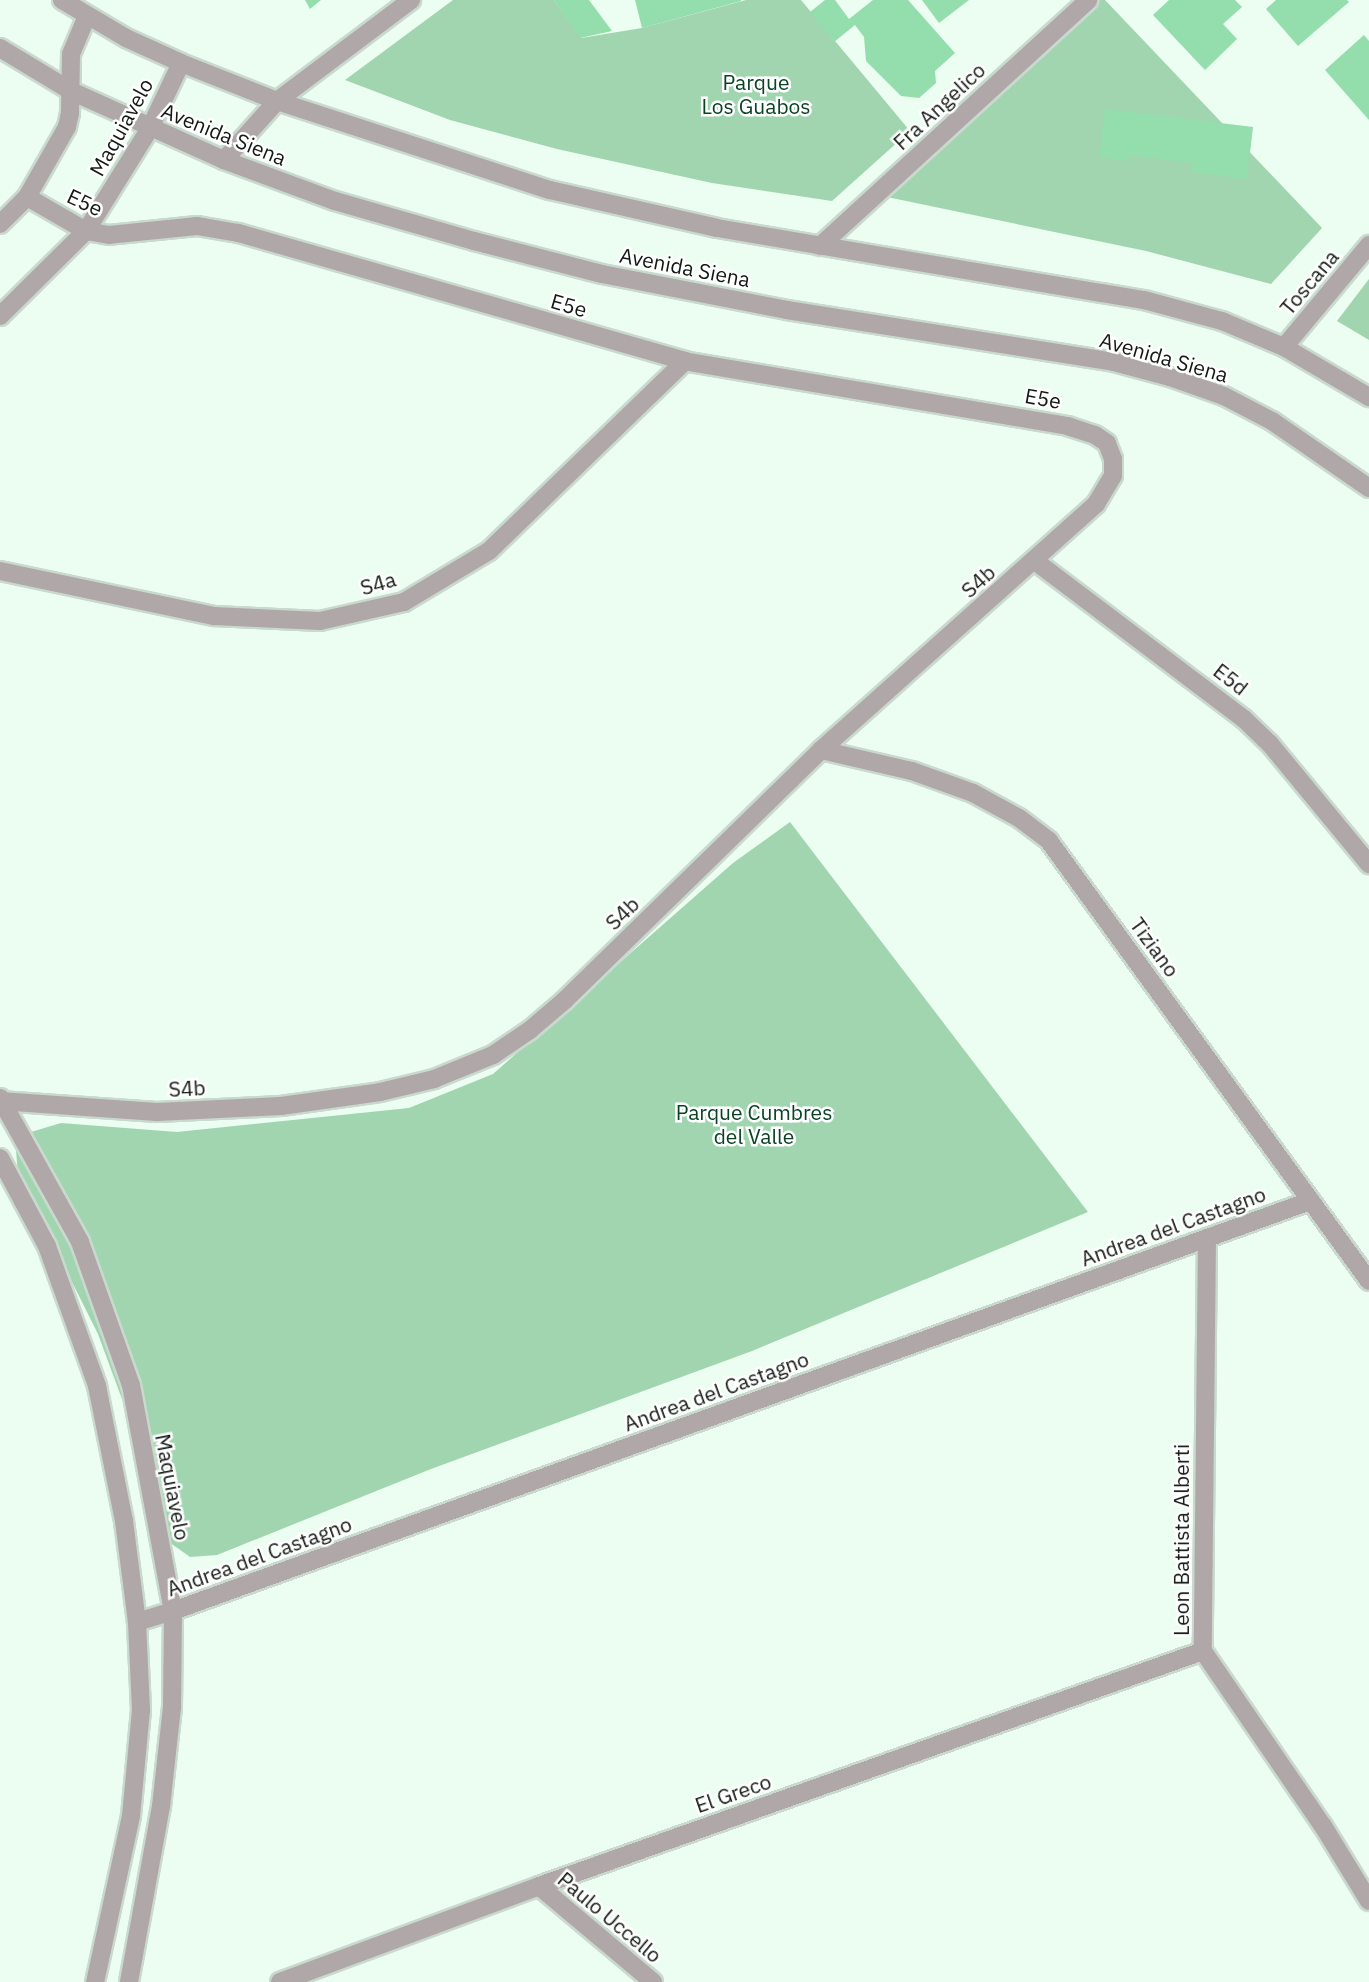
<!DOCTYPE html>
<style>
body{margin:0}
#map{position:relative;width:1369px;height:1982px;overflow:hidden;background:#ecfdf1;font-family:"IBM Plex Sans",sans-serif}
div>[style]{position:absolute}
.green>*{inset:0;background:#a0d5b0}
.building>*{inset:0;background:#94ddad}
.roads{filter:drop-shadow(2px 0 #c9d9ce) drop-shadow(-2px 0 #c9d9ce) drop-shadow(0 2px #c9d9ce) drop-shadow(0 -2px #c9d9ce)}
.minor>*{height:18px;margin:-9px;padding:0 9px;transform-origin:9px;border-radius:9px;background:#b0a7a8}
span{translate:-50% -50%;white-space:nowrap;text-align:center;line-height:1.15;-webkit-text-stroke:5px #fff;paint-order:stroke}
.park-label{font-size:21px;color:#094324}
.street-label{font-size:21px;color:#131914}
</style>
<div id="map">
<div class="green">
<div style="clip-path:polygon(453px 0,554px 0,581px 38px,642px 28px,746px 0,801px 0,910px 131px,832px 201px,712px 183px,557px 149px,450px 120px,345px 80px)"></div>
<div style="clip-path:polygon(1096px 0,1105px 0,1322px 228px,1271px 284px,1146px 251px,887px 197px)"></div>
<div style="clip-path:polygon(1369px 279px,1369px 340px,1337px 321px)"></div>
<div style="clip-path:polygon(790px 822px,1088px 1212px,752px 1351px,431px 1469px,217px 1555px,190px 1557px,169px 1542px,155px 1520px,140px 1448px,98px 1334px,18px 1174px,16px 1151px,31px 1132px,61px 1123px,177px 1132px,409px 1108px,493px 1074px,733px 863px)"></div>
</div>
<div class="building">
<div style="clip-path:polygon(305px 0,321px 0,310px 9px)"></div>
<div style="clip-path:polygon(554px 0,589px 0,612px 31px,580px 38px)"></div>
<div style="clip-path:polygon(635px 0,741px 0,741px 1px,642px 28px)"></div>
<div style="clip-path:polygon(825px 0,835px 0,849px 19px,873px 0,908px 0,955px 53px,935px 71px,936px 83px,919px 98px,901px 96px,866px 61px,864px 37px,855px 25px,834px 42px,810px 12px)"></div>
<div style="clip-path:polygon(922px 0,969px 0,939px 23px)"></div>
<div style="clip-path:polygon(1169px 0,1235px 0,1242px 7px,1223px 24px,1237px 39px,1205px 70px,1153px 15px)"></div>
<div style="clip-path:polygon(1276px 0,1347px 0,1349px 2px,1298px 46px,1266px 9px)"></div>
<div style="clip-path:polygon(1364px 35px,1369px 41px,1369px 120px,1325px 70px)"></div>
<div style="clip-path:polygon(1105px 109px,1253px 127px,1247px 179px,1191px 172px,1192px 163px,1130px 155px,1129px 161px,1099px 157px)"></div>
</div>
<div class="roads">
<div class="minor">
<div style="left:62px;top:0;width:74px;rotate:30.7deg"></div>
<div style="left:126px;top:38px;width:60px;rotate:24.4deg"></div>
<div style="left:181px;top:63px;width:103px;rotate:21.6deg"></div>
<div style="left:277px;top:101px;width:287px;rotate:18.1deg"></div>
<div style="left:550px;top:190px;width:171px;rotate:12.8deg"></div>
<div style="left:717px;top:228px;width:433px;rotate:9.6deg"></div>
<div style="left:1144px;top:300px;width:81px;rotate:15.1deg"></div>
<div style="left:1222px;top:321px;width:67px;rotate:22.8deg"></div>
<div style="left:1284px;top:347px;width:99px;rotate:30.5deg"></div>
<div style="left:0;top:48px;width:83px;rotate:31.2deg"></div>
<div style="left:71px;top:91px;width:168px;rotate:24.3deg"></div>
<div style="left:224px;top:160px;width:118px;rotate:20.3deg"></div>
<div style="left:335px;top:201px;width:145px;rotate:16.1deg"></div>
<div style="left:474px;top:241px;width:132px;rotate:14.5deg"></div>
<div style="left:602px;top:274px;width:188px;rotate:11deg"></div>
<div style="left:787px;top:310px;width:331px;rotate:9deg"></div>
<div style="left:1114px;top:362px;width:58px;rotate:15deg"></div>
<div style="left:1170px;top:377px;width:57px;rotate:19.4deg"></div>
<div style="left:1224px;top:396px;width:54px;rotate:27.5deg"></div>
<div style="left:1272px;top:421px;width:118px;rotate:34.6deg"></div>
<div style="left:224px;top:160px;width:79px;rotate:-48.1deg"></div>
<div style="left:277px;top:101px;width:168px;rotate:-37deg"></div>
<div style="left:0;top:224px;width:38px;rotate:-45deg"></div>
<div style="left:27px;top:197px;width:81px;rotate:-60.3deg"></div>
<div style="left:67px;top:127px;width:14px;rotate:-78deg"></div>
<div style="left:70px;top:113px;width:59px;rotate:-89deg"></div>
<div style="left:71px;top:54px;width:41px;rotate:-67.2deg"></div>
<div style="left:820px;top:246px;width:364px;rotate:-42.5deg"></div>
<div style="left:0;top:316px;width:121px;rotate:-44.7deg"></div>
<div style="left:86px;top:231px;width:121px;rotate:-58.1deg"></div>
<div style="left:150px;top:128px;width:72px;rotate:-64.5deg"></div>
<div style="left:1284px;top:347px;width:133px;rotate:-50.2deg"></div>
<div style="left:1035px;top:561px;width:262px;rotate:37.1deg"></div>
<div style="left:1244px;top:719px;width:36px;rotate:44deg"></div>
<div style="left:1270px;top:744px;width:156px;rotate:50.5deg"></div>
<div style="left:0;top:571px;width:219px;rotate:11.9deg"></div>
<div style="left:214px;top:616px;width:106px;rotate:2.7deg"></div>
<div style="left:320px;top:621px;width:86px;rotate:-12.7deg"></div>
<div style="left:404px;top:602px;width:99px;rotate:-31deg"></div>
<div style="left:489px;top:551px;width:273px;rotate:-44.1deg"></div>
<div style="left:821px;top:750px;width:93px;rotate:13deg"></div>
<div style="left:912px;top:771px;width:65px;rotate:19.8deg"></div>
<div style="left:973px;top:793px;width:52px;rotate:28.5deg"></div>
<div style="left:1019px;top:818px;width:38px;rotate:37deg"></div>
<div style="left:1049px;top:841px;width:544px;rotate:53.97deg"></div>
<div style="left:0;top:1098px;width:165px;rotate:60.9deg"></div>
<div style="left:80px;top:1242px;width:152px;rotate:70.4deg"></div>
<div style="left:131px;top:1385px;width:230px;rotate:79.5deg"></div>
<div style="left:173px;top:1611px;width:96px;rotate:90.6deg"></div>
<div style="left:172px;top:1707px;width:100px;rotate:96.3deg"></div>
<div style="left:161px;top:1806px;width:179px;rotate:100.3deg"></div>
<div style="left:0;top:1101px;width:157px;rotate:4deg"></div>
<div style="left:157px;top:1112px;width:124px;rotate:-2.8deg"></div>
<div style="left:281px;top:1106px;width:100px;rotate:-8deg"></div>
<div style="left:380px;top:1092px;width:56px;rotate:-13.5deg"></div>
<div style="left:434px;top:1079px;width:64px;rotate:-22.1deg"></div>
<div style="left:493px;top:1055px;width:45px;rotate:-34deg"></div>
<div style="left:530px;top:1030px;width:46px;rotate:-40.6deg"></div>
<div style="left:565px;top:1000px;width:358px;rotate:-44.3deg"></div>
<div style="left:821px;top:750px;width:369px;rotate:-41.8deg"></div>
<div style="left:1096px;top:504px;width:33px;rotate:-59deg"></div>
<div style="left:1113px;top:476px;width:17px;rotate:-90deg"></div>
<div style="left:1113px;top:459px;width:17px;rotate:-111deg"></div>
<div style="left:1107px;top:443px;width:14px;rotate:-146deg"></div>
<div style="left:1095px;top:435px;width:28px;rotate:-162deg"></div>
<div style="left:1068px;top:426px;width:388px;rotate:-170.4deg"></div>
<div style="left:685px;top:361px;width:465px;rotate:-164deg"></div>
<div style="left:238px;top:233px;width:42px;rotate:-170.3deg"></div>
<div style="left:197px;top:226px;width:88px;rotate:174.2deg"></div>
<div style="left:109px;top:235px;width:23px;rotate:-170deg"></div>
<div style="left:86px;top:231px;width:68px;rotate:-150deg"></div>
<div style="left:0;top:1158px;width:100px;rotate:61.9deg"></div>
<div style="left:47px;top:1246px;width:149px;rotate:70.3deg"></div>
<div style="left:97px;top:1386px;width:138px;rotate:78.7deg"></div>
<div style="left:124px;top:1521px;width:102px;rotate:82.7deg"></div>
<div style="left:137px;top:1622px;width:88px;rotate:87.4deg"></div>
<div style="left:141px;top:1710px;width:106px;rotate:95.4deg"></div>
<div style="left:131px;top:1816px;width:170px;rotate:102.2deg"></div>
<div style="left:1207px;top:1238px;width:413px;rotate:90.6deg"></div>
<div style="left:1203px;top:1651px;width:212px;rotate:55.6deg"></div>
<div style="left:1323px;top:1826px;width:88px;rotate:58.5deg"></div>
<div style="left:137px;top:1622px;width:38px;rotate:-17deg"></div>
<div style="left:173px;top:1611px;width:1209px;rotate:-19.83deg"></div>
<div style="left:539px;top:1886px;width:149px;rotate:40.1deg"></div>
<div style="left:280px;top:1982px;width:276px;rotate:-20.3deg"></div>
<div style="left:539px;top:1886px;width:704px;rotate:-19.49deg"></div>
</div>
</div>
<div class="park-label">
<span style="left:756px;top:94px">Parque<br>Los Guabos</span>
<span style="left:754px;top:1124px">Parque Cumbres<br>del Valle</span>
</div>
<div class="street-label">
<span style="left:939px;top:106px;rotate:-43deg">Fra Angelico</span>
<span style="left:121px;top:127px;rotate:-61deg">Maquiavelo</span>
<span style="left:224px;top:134px;rotate:22deg">Avenida Siena</span>
<span style="left:85px;top:202px;rotate:25deg">E5e</span>
<span style="left:685px;top:267px;rotate:11deg">Avenida Siena</span>
<span style="left:1309px;top:282px;rotate:-50deg">Toscana</span>
<span style="left:569px;top:305px;rotate:16deg">E5e</span>
<span style="left:1164px;top:357px;rotate:16deg">Avenida Siena</span>
<span style="left:1043px;top:398px;rotate:10deg">E5e</span>
<span style="left:978px;top:581px;rotate:-42deg">S4b</span>
<span style="left:378px;top:583px;rotate:-16deg">S4a</span>
<span style="left:1231px;top:679px;rotate:38deg">E5d</span>
<span style="left:622px;top:913px;rotate:-44deg">S4b</span>
<span style="left:1155px;top:947px;rotate:54deg">Tiziano</span>
<span style="left:187px;top:1088px;rotate:-3deg">S4b</span>
<span style="left:1173px;top:1226px;rotate:-20deg">Andrea del Castagno</span>
<span style="left:716px;top:1391px;rotate:-20deg">Andrea del Castagno</span>
<span style="left:173px;top:1487px;rotate:79deg">Maquiavelo</span>
<span style="left:1181px;top:1540px;rotate:-90deg">Leon Battista Alberti</span>
<span style="left:259px;top:1556px;rotate:-20deg">Andrea del Castagno</span>
<span style="left:733px;top:1793px;rotate:-19deg">El Greco</span>
<span style="left:610px;top:1917px;rotate:40deg">Paulo Uccello</span>
</div>
</div>
